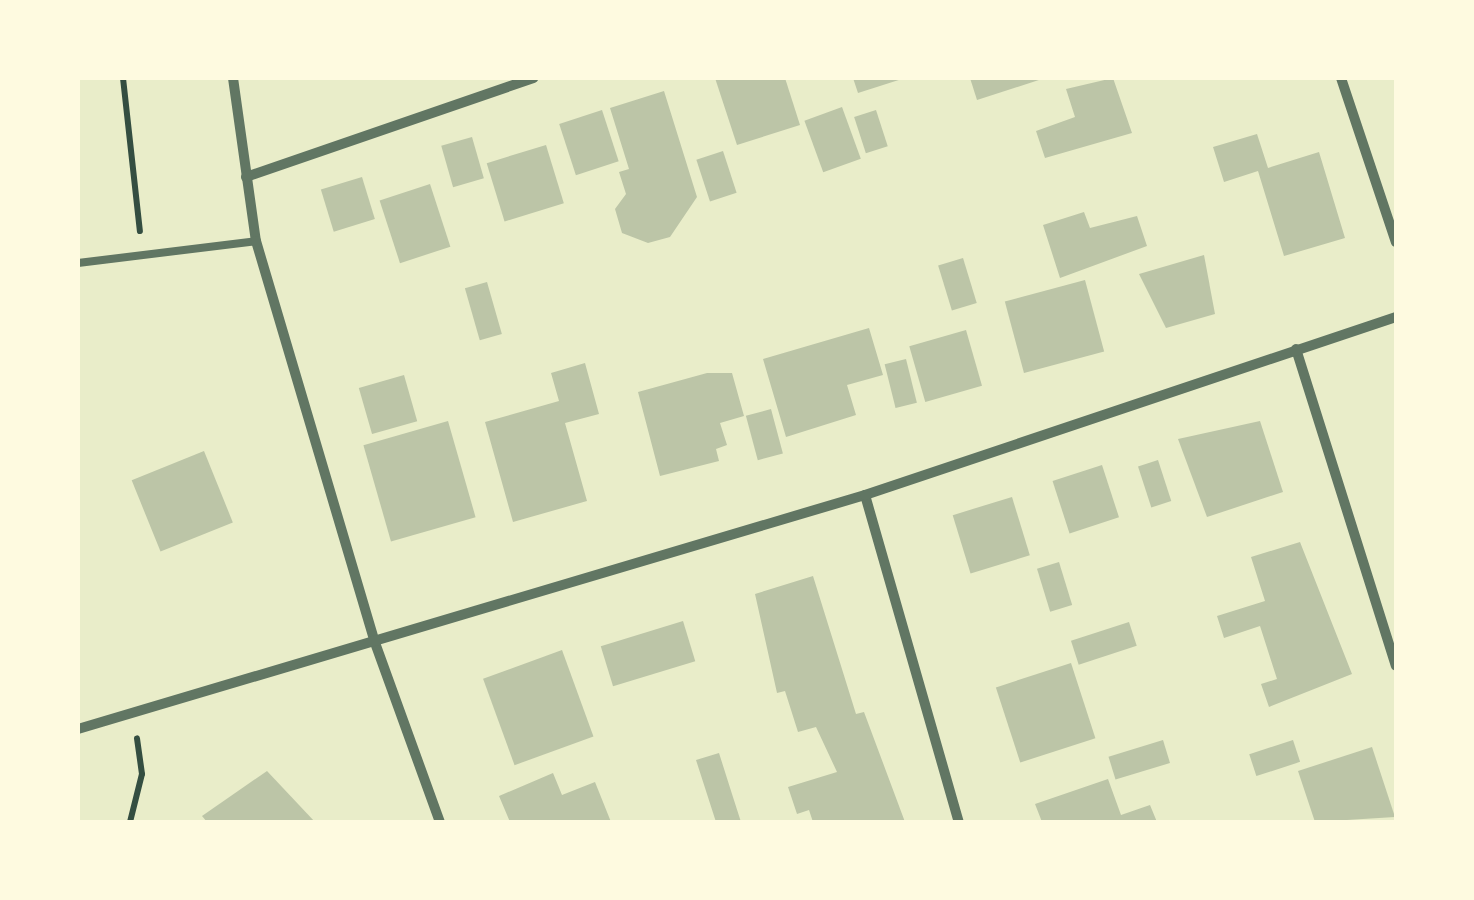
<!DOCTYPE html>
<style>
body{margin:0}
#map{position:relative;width:1474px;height:900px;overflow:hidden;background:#e9edc9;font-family:Manrope,sans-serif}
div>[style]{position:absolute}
.building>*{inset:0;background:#bcc5a7;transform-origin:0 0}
.path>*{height:6px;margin:-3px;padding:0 3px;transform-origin:3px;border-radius:3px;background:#344e41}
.service>*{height:8px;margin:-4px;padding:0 4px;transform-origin:4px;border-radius:4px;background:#617663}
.minor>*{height:10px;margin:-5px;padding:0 5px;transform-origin:5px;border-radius:5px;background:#617663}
span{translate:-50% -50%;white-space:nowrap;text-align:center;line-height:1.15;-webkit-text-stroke:8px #fefae0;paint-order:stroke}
.frame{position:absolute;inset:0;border:80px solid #fefae0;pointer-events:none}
</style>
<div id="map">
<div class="building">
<div style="clip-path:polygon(715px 78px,785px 78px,800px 125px,737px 145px)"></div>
<div style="clip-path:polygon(853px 78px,905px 78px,858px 93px)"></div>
<div style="clip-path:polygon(970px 78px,1045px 78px,977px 100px)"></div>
<div style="clip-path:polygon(1113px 78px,1132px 133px,1045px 158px,1036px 131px,1075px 117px,1066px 89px)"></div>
<div style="clip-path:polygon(664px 91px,697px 197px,670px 237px,648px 243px,622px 233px,615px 209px,626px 194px,619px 172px,629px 169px,610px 108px)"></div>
<div style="left:842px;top:107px;width:55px;height:40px;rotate:70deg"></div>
<div style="left:602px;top:110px;width:54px;height:45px;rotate:72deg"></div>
<div style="left:876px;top:110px;width:38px;height:23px;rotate:72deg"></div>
<div style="clip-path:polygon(1257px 134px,1268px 168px,1319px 152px,1345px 238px,1284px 256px,1258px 171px,1224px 182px,1213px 147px)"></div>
<div style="left:472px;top:137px;width:43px;height:32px;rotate:74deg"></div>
<div style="left:546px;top:145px;width:61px;height:62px;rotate:73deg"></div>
<div style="left:723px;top:151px;width:44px;height:28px;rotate:72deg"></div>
<div style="left:362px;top:177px;width:44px;height:43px;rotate:73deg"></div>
<div style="left:430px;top:184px;width:66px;height:53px;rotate:72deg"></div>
<div style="clip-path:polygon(1084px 212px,1090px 228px,1137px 216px,1147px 246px,1060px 278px,1043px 225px)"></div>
<div style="clip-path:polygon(1204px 255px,1215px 314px,1166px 328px,1139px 274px)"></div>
<div style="left:963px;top:258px;width:47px;height:26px;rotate:73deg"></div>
<div style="left:1085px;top:280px;width:74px;height:83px;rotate:75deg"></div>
<div style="left:487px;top:282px;width:54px;height:23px;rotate:74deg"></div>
<div style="clip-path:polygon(869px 328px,883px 375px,847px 385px,856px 415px,786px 437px,763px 359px)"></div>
<div style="left:966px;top:330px;width:58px;height:59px;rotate:74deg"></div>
<div style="left:906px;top:359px;width:45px;height:22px;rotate:76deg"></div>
<div style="clip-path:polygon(585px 363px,599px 414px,565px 423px,587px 501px,513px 522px,485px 422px,559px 401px,551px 373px)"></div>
<div style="clip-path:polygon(707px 373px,732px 373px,744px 416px,720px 423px,727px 445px,716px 449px,719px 461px,660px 476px,638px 392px)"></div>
<div style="left:404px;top:375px;width:48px;height:47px;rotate:74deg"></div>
<div style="left:771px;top:409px;width:46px;height:26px;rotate:75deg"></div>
<div style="left:448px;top:421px;width:100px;height:88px;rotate:74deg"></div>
<div style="clip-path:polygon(1260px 421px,1283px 492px,1207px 517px,1178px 439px)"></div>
<div style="left:204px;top:451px;width:77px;height:78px;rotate:68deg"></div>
<div style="left:1158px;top:460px;width:43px;height:21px;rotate:72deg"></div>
<div style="left:1102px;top:465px;width:55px;height:52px;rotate:72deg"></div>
<div style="left:1012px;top:497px;width:61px;height:62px;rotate:73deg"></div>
<div style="clip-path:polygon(1300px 542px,1352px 674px,1269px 707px,1261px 684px,1277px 679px,1260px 626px,1224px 638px,1217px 616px,1265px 601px,1251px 557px)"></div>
<div style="left:1059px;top:562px;width:45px;height:23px;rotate:73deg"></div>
<div style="clip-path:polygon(813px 576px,856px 714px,864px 712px,905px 822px,813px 822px,809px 810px,797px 814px,788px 787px,837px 772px,816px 727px,798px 732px,785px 691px,777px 693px,755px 594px)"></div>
<div style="left:683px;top:621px;width:42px;height:86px;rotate:73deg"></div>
<div style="left:1129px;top:622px;width:25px;height:61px;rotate:72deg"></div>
<div style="left:562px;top:650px;width:92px;height:84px;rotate:70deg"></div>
<div style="left:1071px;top:663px;width:79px;height:79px;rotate:72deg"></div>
<div style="left:1163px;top:740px;width:24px;height:57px;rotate:73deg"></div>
<div style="left:1293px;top:740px;width:23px;height:46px;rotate:72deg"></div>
<div style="clip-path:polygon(1372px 747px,1395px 817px,1315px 822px,1298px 771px)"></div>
<div style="clip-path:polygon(719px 753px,732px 794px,741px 822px,716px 822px,696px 760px)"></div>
<div style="clip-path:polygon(267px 771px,315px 822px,207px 822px,202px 816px)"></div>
<div style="clip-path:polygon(553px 773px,562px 795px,595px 782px,611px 822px,510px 822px,499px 796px)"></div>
<div style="clip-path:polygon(1108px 779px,1121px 815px,1150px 805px,1157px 822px,1042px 822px,1035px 804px)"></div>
</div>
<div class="path">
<div style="left:123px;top:78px;width:154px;rotate:83.7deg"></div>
<div style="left:130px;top:822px;width:49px;rotate:-76deg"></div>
<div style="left:142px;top:774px;width:36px;rotate:-98deg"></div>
</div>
<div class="service">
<div style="left:78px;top:263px;width:179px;rotate:-7deg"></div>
</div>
<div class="minor">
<div style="left:233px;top:78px;width:165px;rotate:82deg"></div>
<div style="left:256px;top:241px;width:416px;rotate:73.5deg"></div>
<div style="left:374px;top:640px;width:194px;rotate:70.1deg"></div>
<div style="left:1341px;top:78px;width:173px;rotate:71.5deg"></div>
<div style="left:246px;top:177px;width:304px;rotate:-19deg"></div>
<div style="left:1296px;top:349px;width:332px;rotate:72.5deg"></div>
<div style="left:865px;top:495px;width:340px;rotate:74deg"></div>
<div style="left:78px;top:729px;width:821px;rotate:-16.56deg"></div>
<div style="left:865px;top:495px;width:560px;rotate:-18.53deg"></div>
</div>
<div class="frame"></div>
</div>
